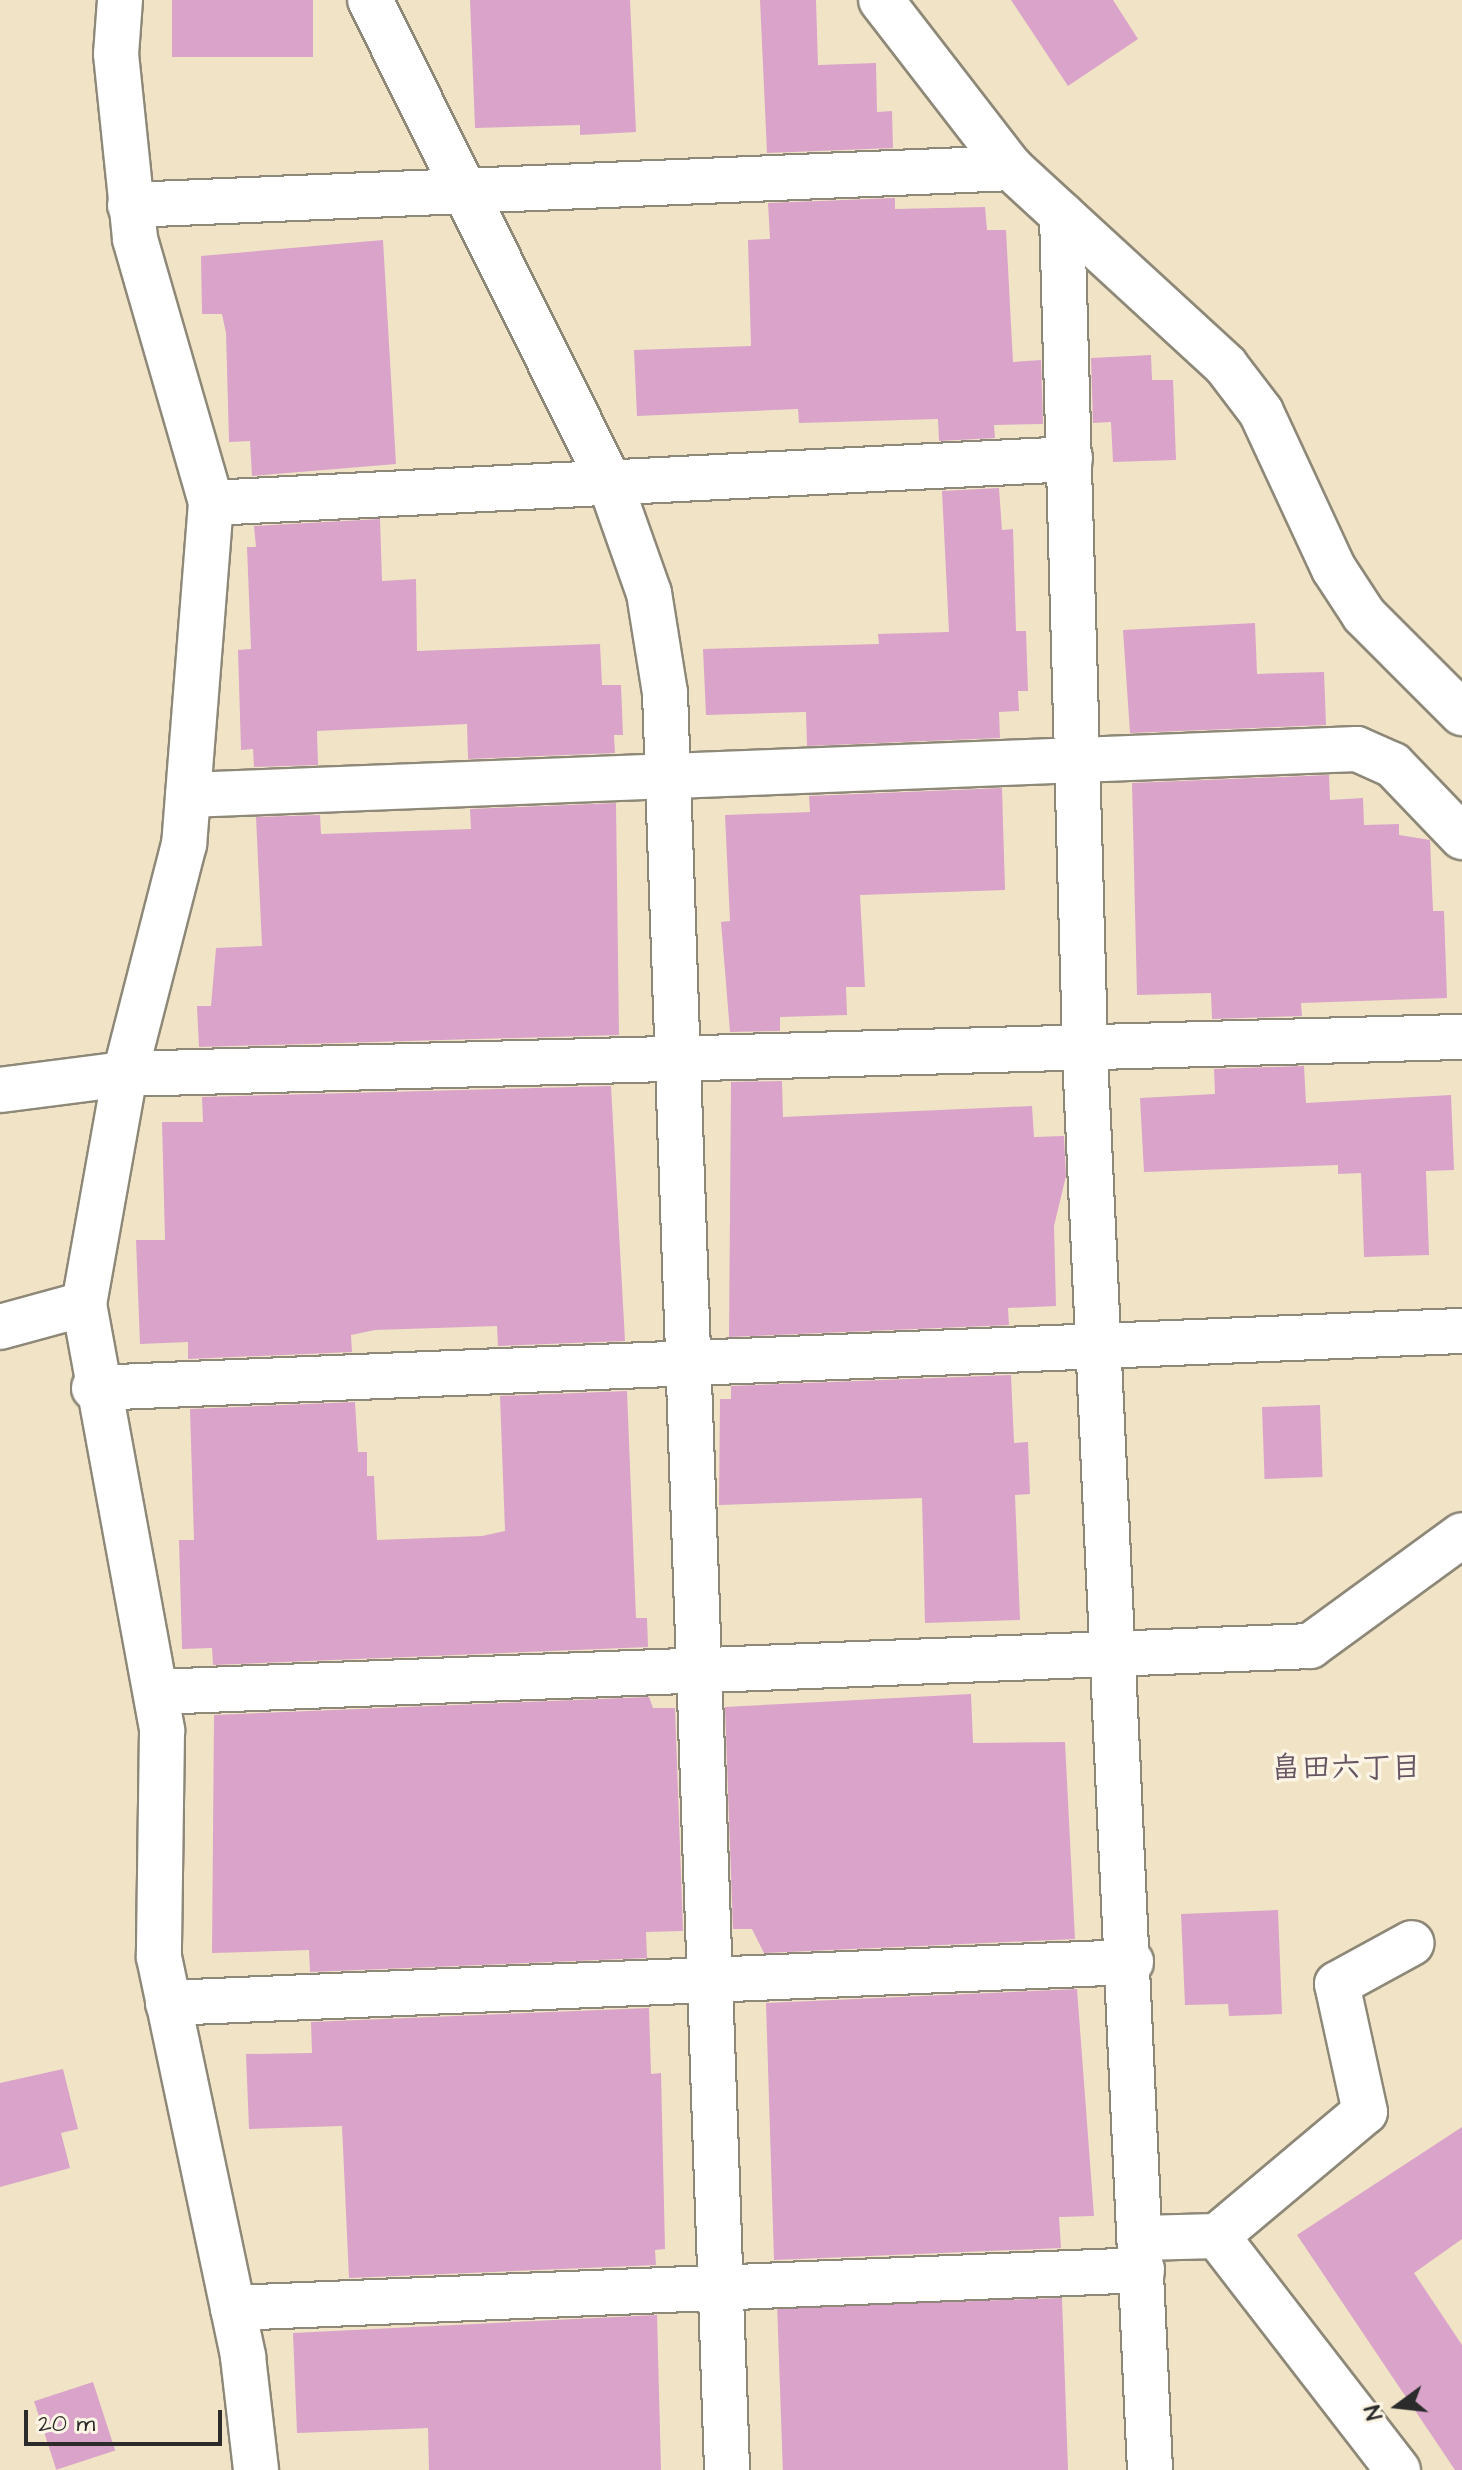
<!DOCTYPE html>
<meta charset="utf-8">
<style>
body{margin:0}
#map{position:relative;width:1462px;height:2470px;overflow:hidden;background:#f1e4c6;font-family:"Architects Daughter","Klee One",sans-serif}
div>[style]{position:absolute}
.building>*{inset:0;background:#d9a3ca;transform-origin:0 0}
.roads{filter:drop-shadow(2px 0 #8e8878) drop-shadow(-2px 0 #8e8878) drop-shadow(0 2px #8e8878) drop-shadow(0 -2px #8e8878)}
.street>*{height:44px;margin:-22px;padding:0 22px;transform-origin:22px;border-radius:22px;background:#fff}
span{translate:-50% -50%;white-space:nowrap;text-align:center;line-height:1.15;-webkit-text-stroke:7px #fcf5e5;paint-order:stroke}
.neighbourhood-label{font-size:30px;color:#685563;font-weight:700}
.north{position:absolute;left:1358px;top:2366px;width:80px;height:80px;-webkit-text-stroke:6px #fcf5e5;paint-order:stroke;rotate:255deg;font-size:22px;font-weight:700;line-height:32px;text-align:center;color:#2b2b2b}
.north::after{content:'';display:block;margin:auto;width:28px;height:36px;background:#2b2b2b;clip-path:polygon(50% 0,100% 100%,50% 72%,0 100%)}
.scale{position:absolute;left:24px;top:2410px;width:198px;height:36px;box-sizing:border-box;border:4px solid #2b2b2b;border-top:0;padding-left:10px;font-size:24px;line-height:28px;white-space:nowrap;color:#2b2b2b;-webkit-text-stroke:6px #fcf5e5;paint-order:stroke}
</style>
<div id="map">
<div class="building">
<div style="left:172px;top:0;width:141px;height:57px"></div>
<div style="clip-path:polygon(470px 0,630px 0,636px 132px,580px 135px,580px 125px,475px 128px)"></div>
<div style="clip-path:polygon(760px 0,816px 0,818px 65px,876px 63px,877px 112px,892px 111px,893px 148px,767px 153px)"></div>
<div style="clip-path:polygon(1011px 0,1113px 0,1138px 39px,1068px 86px)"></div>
<div style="clip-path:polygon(895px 198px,895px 209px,985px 207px,987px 230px,1006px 230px,1013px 362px,1041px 360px,1043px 424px,994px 425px,995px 438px,939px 441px,938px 419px,799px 423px,798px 409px,637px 416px,634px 350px,751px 346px,748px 240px,770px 239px,768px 203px)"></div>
<div style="clip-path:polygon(383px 240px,396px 464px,252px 476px,250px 441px,229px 442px,226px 333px,222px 314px,202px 314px,201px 256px)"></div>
<div style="clip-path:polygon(1151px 355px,1152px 380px,1173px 380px,1176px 460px,1113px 462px,1111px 422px,1093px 423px,1091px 358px)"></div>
<div style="clip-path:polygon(999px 488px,1002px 530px,1013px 529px,1016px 631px,1026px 631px,1028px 691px,1018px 691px,1019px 711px,999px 712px,1000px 738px,807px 746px,806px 712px,706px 715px,703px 649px,879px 644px,878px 634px,949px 632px,942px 491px)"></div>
<div style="clip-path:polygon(380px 519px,382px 581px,416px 579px,417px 651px,600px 644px,602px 685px,621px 685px,623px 735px,614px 735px,615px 753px,468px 759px,467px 724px,317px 731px,318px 765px,254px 767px,253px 749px,241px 750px,238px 650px,251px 649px,247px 547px,256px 547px,254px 526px)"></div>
<div style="clip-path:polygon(1255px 623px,1257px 674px,1324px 672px,1326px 725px,1130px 733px,1123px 630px)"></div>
<div style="clip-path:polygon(1329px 775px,1330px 800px,1363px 798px,1364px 825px,1399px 824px,1399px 835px,1430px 840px,1433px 911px,1444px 911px,1447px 998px,1301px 1003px,1302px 1016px,1212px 1019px,1211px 993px,1137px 995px,1132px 783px)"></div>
<div style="clip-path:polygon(1002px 788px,1005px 890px,860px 895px,865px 987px,846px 987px,847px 1015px,780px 1017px,780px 1031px,730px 1032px,721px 922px,730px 921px,725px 815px,810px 812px,809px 796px)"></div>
<div style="clip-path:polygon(616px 803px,619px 1035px,199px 1047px,197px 1006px,211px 1006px,216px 948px,262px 946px,256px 817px,320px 815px,321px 834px,471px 829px,470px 809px)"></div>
<div style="clip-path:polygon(1304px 1066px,1306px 1103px,1451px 1095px,1454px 1170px,1426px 1171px,1429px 1255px,1364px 1257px,1361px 1173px,1338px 1174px,1338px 1165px,1144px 1172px,1140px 1098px,1215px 1094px,1214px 1069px)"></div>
<div style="clip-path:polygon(782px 1081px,783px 1117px,1032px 1106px,1034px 1137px,1064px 1136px,1066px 1176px,1054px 1226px,1056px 1306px,1008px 1308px,1009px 1325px,729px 1337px,731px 1082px)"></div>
<div style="clip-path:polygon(611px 1086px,625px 1341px,498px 1346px,497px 1326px,375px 1330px,351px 1335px,352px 1352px,188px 1359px,188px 1342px,140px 1344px,136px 1240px,165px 1240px,162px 1122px,203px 1122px,202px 1097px)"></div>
<div style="clip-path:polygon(1011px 1375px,1014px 1443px,1028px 1442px,1030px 1494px,1015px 1495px,1020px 1620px,925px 1623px,922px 1498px,719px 1505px,720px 1399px,731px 1399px,731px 1386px)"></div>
<div style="clip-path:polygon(627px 1391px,636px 1618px,647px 1618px,648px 1647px,213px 1665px,212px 1648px,182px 1649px,179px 1540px,194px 1540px,190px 1409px,355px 1402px,358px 1452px,367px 1452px,367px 1476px,374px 1476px,377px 1540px,482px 1536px,505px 1531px,500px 1396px)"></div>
<div style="left:1320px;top:1405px;width:72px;height:58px;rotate:88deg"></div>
<div style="clip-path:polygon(971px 1694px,973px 1743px,1065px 1742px,1075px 1939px,764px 1953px,752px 1929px,733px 1929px,725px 1707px)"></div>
<div style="clip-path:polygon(649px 1697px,653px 1708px,675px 1708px,683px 1931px,646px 1932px,647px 1958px,310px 1972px,309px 1950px,212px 1953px,214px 1715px)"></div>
<div style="clip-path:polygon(1278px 1910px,1282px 2014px,1229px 2016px,1228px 2004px,1185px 2005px,1181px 1914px)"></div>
<div style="clip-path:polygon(1077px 1989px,1094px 2216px,1059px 2217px,1061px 2248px,774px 2260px,766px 2003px)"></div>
<div style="clip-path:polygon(649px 2008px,651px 2074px,661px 2073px,665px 2249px,655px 2250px,656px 2265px,349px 2278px,342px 2126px,249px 2129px,246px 2054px,312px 2053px,311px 2022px)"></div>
<div style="clip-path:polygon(63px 2069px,78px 2129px,61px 2133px,70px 2168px,0 2187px,0 2083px)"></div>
<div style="clip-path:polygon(1462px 2127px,1462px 2239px,1414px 2273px,1462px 2345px,1462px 2470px,1455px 2470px,1297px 2235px)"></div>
<div style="left:1062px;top:2298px;width:172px;height:285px;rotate:88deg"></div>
<div style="clip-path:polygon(657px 2315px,661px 2470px,429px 2470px,428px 2428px,297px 2433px,293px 2333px)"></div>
<div style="left:93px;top:2382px;width:72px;height:62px;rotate:72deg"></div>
</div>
<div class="roads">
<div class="street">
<div style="left:120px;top:0;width:54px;rotate:94.2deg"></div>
<div style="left:116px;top:54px;width:186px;rotate:84.1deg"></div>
<div style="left:135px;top:239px;width:275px;rotate:73.9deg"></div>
<div style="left:211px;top:503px;width:342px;rotate:94.5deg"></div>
<div style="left:184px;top:844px;width:237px;rotate:104.4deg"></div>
<div style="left:125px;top:1074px;width:234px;rotate:100.1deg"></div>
<div style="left:84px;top:1304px;width:434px;rotate:79.6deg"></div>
<div style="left:162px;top:1731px;width:226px;rotate:90.8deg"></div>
<div style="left:159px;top:1957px;width:409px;rotate:78.1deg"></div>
<div style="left:243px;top:2357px;width:114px;rotate:83.4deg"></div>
<div style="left:370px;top:0;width:539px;rotate:63.58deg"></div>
<div style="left:610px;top:483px;width:117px;rotate:70.5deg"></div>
<div style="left:649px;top:593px;width:101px;rotate:80.9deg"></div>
<div style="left:665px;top:693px;width:1778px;rotate:88deg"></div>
<div style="left:881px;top:0;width:212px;rotate:52.3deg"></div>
<div style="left:1011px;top:168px;width:292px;rotate:42.6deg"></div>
<div style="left:1226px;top:366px;width:58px;rotate:52.7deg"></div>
<div style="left:1261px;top:412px;width:173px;rotate:65.1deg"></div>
<div style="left:1334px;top:569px;width:55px;rotate:56.9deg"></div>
<div style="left:1364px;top:615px;width:139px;rotate:45deg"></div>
<div style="left:130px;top:205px;width:882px;rotate:-2.4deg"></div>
<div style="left:1062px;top:215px;width:862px;rotate:88.41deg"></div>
<div style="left:1086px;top:1077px;width:1394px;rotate:87.37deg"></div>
<div style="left:211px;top:503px;width:860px;rotate:-2.93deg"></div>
<div style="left:188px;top:795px;width:1170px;rotate:-2.25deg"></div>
<div style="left:1357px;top:749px;width:39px;rotate:24deg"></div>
<div style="left:1393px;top:765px;width:100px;rotate:46.2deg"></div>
<div style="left:0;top:1090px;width:126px;rotate:-7.3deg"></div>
<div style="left:125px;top:1074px;width:1338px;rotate:-1.59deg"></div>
<div style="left:0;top:1327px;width:87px;rotate:-15.3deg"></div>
<div style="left:94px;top:1388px;width:1369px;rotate:-2.39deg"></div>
<div style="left:156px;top:1692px;width:1155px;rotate:-2.28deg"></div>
<div style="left:1310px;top:1646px;width:188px;rotate:-36.1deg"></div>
<div style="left:168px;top:2003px;width:964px;rotate:-2.44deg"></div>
<div style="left:1217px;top:2236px;width:296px;rotate:52.3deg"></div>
<div style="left:1142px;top:2238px;width:75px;rotate:-1.5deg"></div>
<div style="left:1217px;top:2236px;width:193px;rotate:-40deg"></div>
<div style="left:1365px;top:2112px;width:131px;rotate:-102.3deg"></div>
<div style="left:1337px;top:1984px;width:85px;rotate:-28.7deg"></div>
<div style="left:233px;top:2308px;width:910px;rotate:-2.39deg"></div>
</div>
</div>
<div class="neighbourhood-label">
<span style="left:1346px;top:1768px">畠田六丁目</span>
</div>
<div class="north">N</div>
<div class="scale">20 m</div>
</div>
